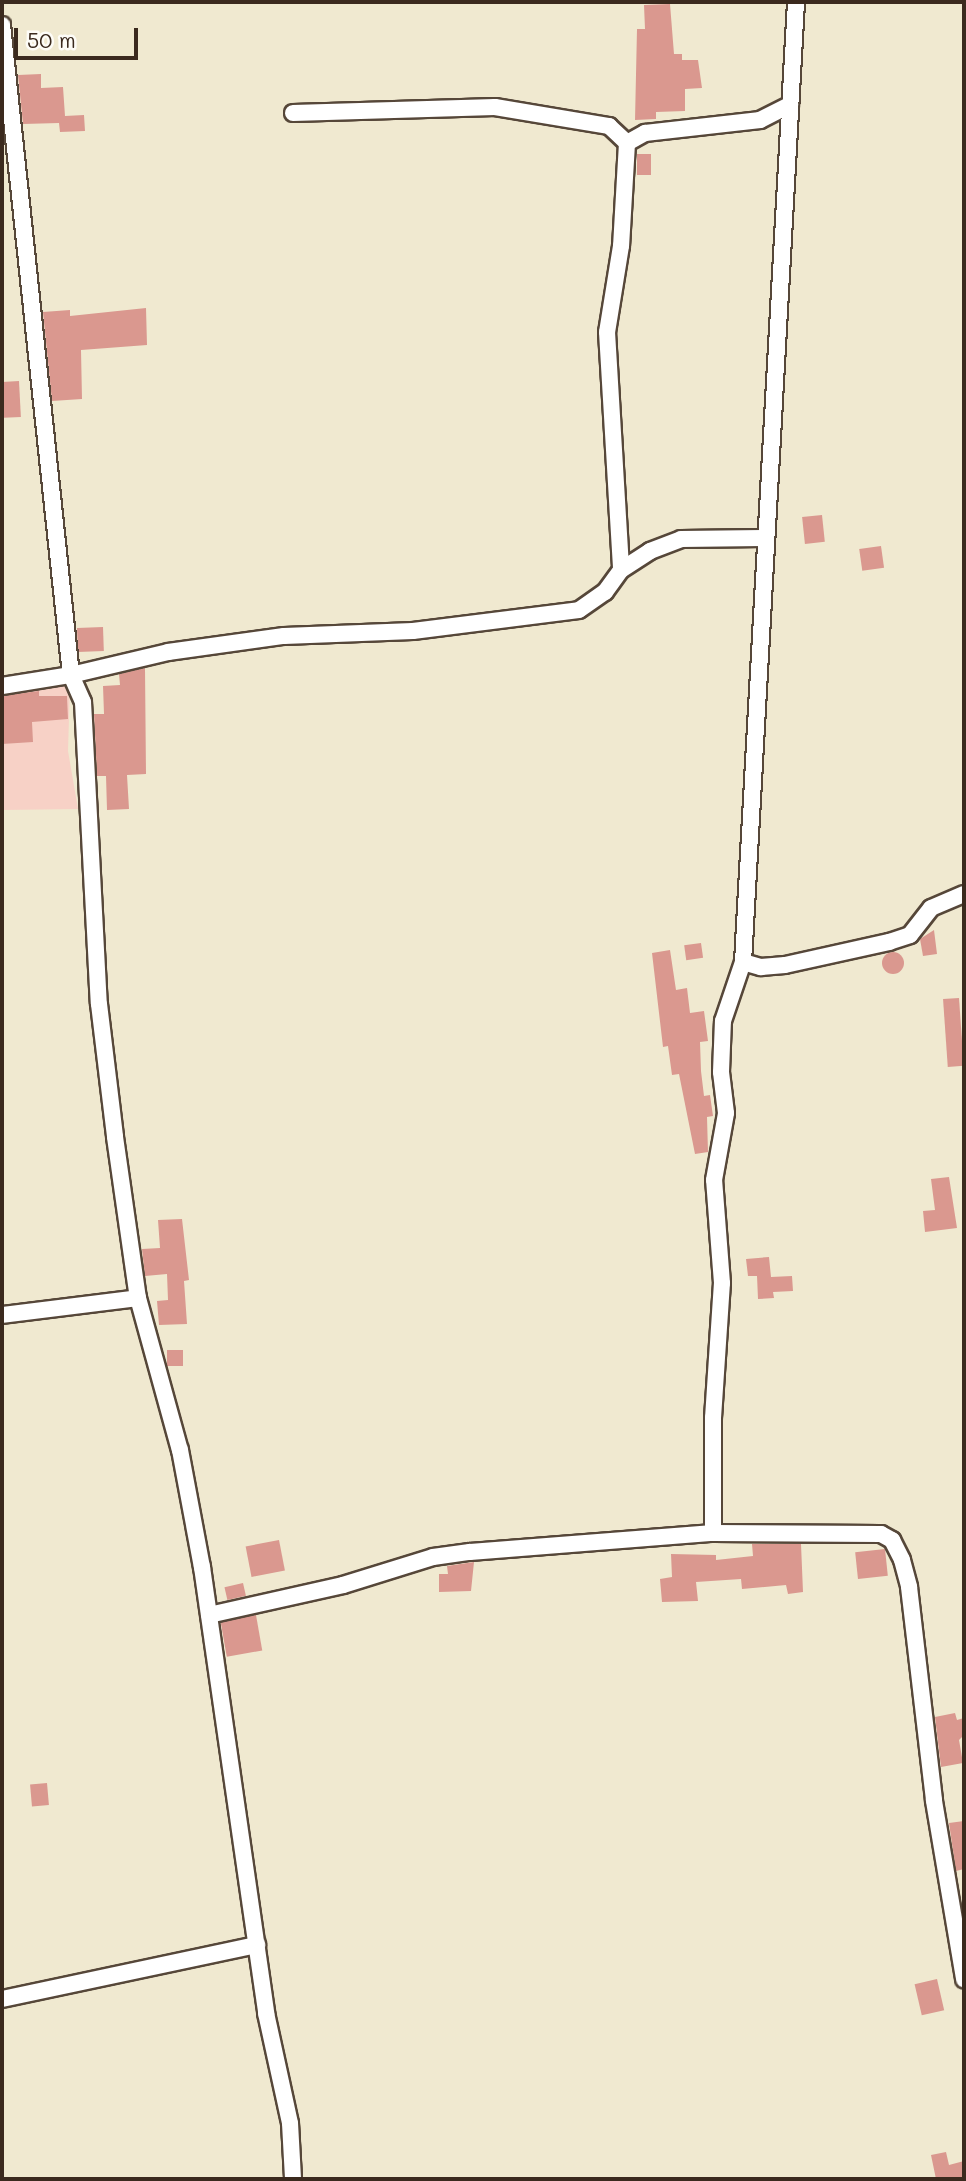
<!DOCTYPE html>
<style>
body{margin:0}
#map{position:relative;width:966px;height:2181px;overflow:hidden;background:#f0e9d0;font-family:Mali,sans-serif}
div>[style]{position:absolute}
.built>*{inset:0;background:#f7d1c6}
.building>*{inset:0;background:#da988f;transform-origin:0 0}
.round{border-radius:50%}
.roads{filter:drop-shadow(2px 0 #564739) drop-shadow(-2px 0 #564739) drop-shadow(0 2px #564739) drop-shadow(0 -2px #564739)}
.street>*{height:16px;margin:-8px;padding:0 8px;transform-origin:8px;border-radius:8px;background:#fff}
span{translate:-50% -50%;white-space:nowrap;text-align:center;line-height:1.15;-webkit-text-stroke:5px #fdfcf7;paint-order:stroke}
.frame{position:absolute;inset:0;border:4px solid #3b2a1e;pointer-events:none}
.scale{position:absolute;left:14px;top:28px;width:124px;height:32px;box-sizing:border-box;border:4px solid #3b2a1e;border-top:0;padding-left:9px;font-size:21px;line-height:24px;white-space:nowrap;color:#3b2a1e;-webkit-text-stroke:5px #fdfcf7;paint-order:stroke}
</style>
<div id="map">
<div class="built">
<div style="clip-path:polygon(70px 685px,68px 751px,78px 809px,2px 810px,2px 692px)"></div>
</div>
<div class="building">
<div style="clip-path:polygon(670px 4px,674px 54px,682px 54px,682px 60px,698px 60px,702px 88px,685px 89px,685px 111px,656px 112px,656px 119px,635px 120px,637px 29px,645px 29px,644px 5px)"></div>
<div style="clip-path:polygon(41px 74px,41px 88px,63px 87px,65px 116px,84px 115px,85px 131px,60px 132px,59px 123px,23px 124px,18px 75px)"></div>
<div style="left:637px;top:154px;width:14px;height:21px"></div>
<div style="clip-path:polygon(146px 308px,147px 345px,81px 350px,82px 399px,52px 401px,43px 312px,70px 310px,70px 316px)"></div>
<div style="left:19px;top:381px;width:36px;height:17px;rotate:87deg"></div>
<div style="left:822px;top:515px;width:27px;height:20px;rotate:84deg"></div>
<div style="left:881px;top:546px;width:22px;height:22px;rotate:82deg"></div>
<div style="left:103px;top:627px;width:24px;height:26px;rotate:88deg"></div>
<div style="clip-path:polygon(145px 668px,146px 774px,127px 775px,129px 809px,107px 810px,106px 776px,97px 776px,94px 714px,104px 714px,103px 686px,120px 685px,119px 674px)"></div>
<div style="clip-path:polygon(39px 691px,39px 696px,67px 696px,68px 719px,32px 722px,33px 742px,2px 744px,2px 696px)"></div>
<div style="clip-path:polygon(934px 930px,937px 954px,923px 956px,920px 939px)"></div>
<div style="left:701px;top:943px;width:15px;height:17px;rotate:82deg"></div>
<div style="clip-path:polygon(670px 950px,676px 990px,687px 988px,690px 1013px,704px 1011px,708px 1041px,700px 1042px,701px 1071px,704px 1096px,710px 1095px,713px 1116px,707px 1117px,708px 1152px,695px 1154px,679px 1074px,672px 1075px,668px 1046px,663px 1047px,652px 953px)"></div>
<div class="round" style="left:882px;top:952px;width:22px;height:22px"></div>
<div style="left:959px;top:998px;width:68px;height:16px;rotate:86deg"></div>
<div style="clip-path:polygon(949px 1177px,957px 1228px,925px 1232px,923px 1211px,935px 1210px,931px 1179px)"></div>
<div style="clip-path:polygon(182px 1219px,189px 1280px,184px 1281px,187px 1324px,159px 1325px,157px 1301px,168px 1300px,167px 1274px,145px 1276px,142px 1249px,160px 1248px,158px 1220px)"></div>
<div style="clip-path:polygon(769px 1257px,771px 1277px,792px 1276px,793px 1291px,773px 1292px,774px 1298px,758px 1299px,757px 1276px,748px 1276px,746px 1259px)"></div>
<div style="left:167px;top:1350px;width:16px;height:16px"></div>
<div style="left:279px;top:1540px;width:31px;height:34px;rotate:79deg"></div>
<div style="clip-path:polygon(752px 1544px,801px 1544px,803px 1592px,788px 1594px,786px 1585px,742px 1589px,741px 1579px,696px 1582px,698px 1601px,662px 1602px,660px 1579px,672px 1577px,671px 1554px,716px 1555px,716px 1560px,753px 1556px)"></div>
<div style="left:885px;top:1549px;width:27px;height:30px;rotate:84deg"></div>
<div style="clip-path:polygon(474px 1562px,471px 1591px,439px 1592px,439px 1574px,448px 1574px,447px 1566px)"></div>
<div style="left:243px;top:1583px;width:13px;height:19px;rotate:77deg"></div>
<div style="left:256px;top:1615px;width:36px;height:36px;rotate:80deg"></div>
<div style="clip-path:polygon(955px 1713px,957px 1720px,964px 1718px,964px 1735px,959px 1740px,963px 1763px,941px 1767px,935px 1717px)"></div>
<div style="left:47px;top:1783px;width:22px;height:17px;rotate:85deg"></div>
<div style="clip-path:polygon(964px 1821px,964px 1869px,956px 1871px,949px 1823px)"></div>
<div style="left:937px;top:1979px;width:32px;height:23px;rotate:77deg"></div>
<div style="clip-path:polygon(946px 2152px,949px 2165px,964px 2161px,964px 2179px,936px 2179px,931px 2155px)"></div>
</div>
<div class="roads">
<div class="street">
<div style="left:2px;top:25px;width:654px;rotate:83.94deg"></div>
<div style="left:71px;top:675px;width:30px;rotate:66deg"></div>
<div style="left:83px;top:702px;width:302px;rotate:87deg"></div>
<div style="left:99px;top:1004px;width:134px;rotate:83.1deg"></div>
<div style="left:115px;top:1137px;width:163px;rotate:81.9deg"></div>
<div style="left:138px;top:1298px;width:158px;rotate:74.6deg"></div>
<div style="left:180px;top:1450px;width:119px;rotate:79.4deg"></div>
<div style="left:202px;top:1567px;width:451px;rotate:81.8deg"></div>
<div style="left:266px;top:2013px;width:113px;rotate:77.7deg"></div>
<div style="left:290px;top:2123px;width:56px;rotate:86.9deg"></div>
<div style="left:293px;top:113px;width:202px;rotate:-1.7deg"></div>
<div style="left:495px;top:107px;width:116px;rotate:9.5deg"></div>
<div style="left:609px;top:126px;width:25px;rotate:43deg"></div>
<div style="left:627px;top:143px;width:103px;rotate:93.3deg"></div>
<div style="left:621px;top:246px;width:87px;rotate:99.2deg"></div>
<div style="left:607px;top:332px;width:238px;rotate:86.6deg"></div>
<div style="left:627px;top:143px;width:21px;rotate:-29deg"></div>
<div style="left:645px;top:133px;width:116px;rotate:-6.4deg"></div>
<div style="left:760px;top:120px;width:34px;rotate:-27deg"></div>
<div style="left:2px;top:686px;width:70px;rotate:-9.1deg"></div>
<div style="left:71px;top:675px;width:100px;rotate:-13.3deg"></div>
<div style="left:168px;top:652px;width:117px;rotate:-7.9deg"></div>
<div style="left:284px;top:636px;width:129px;rotate:-2.2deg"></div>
<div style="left:413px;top:631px;width:167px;rotate:-7.2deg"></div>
<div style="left:579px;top:610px;width:32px;rotate:-35deg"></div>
<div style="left:605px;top:592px;width:27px;rotate:-54deg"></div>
<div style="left:621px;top:570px;width:35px;rotate:-33deg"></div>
<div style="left:650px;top:551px;width:33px;rotate:-21deg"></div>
<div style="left:681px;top:539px;width:82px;rotate:-0.7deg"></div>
<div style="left:743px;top:962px;width:19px;rotate:16deg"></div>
<div style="left:761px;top:967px;width:24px;rotate:-5deg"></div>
<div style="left:785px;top:965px;width:107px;rotate:-12.5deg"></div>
<div style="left:889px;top:942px;width:22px;rotate:-18deg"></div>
<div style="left:910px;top:935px;width:34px;rotate:-52deg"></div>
<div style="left:931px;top:908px;width:36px;rotate:-23deg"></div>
<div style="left:2px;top:1315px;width:137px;rotate:-7.1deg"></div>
<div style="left:713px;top:1533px;width:115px;rotate:-90deg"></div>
<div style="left:713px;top:1418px;width:135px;rotate:-86.2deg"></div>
<div style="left:722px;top:1283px;width:103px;rotate:-94.4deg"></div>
<div style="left:714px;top:1180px;width:68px;rotate:-79.8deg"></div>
<div style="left:726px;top:1113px;width:41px;rotate:-97deg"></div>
<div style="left:721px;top:1072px;width:51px;rotate:-87.8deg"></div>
<div style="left:723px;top:1021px;width:62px;rotate:-71.3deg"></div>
<div style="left:743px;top:962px;width:961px;rotate:-86.84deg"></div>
<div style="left:209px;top:1615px;width:137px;rotate:-12.6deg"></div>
<div style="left:343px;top:1585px;width:94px;rotate:-17.3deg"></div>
<div style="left:433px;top:1557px;width:37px;rotate:-8deg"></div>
<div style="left:470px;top:1552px;width:244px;rotate:-4.5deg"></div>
<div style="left:713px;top:1533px;width:168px;rotate:0.3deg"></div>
<div style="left:881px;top:1534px;width:13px;rotate:29deg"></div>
<div style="left:892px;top:1540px;width:22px;rotate:63deg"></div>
<div style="left:902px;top:1560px;width:28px;rotate:75deg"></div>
<div style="left:909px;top:1587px;width:215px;rotate:83.3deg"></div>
<div style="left:934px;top:1801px;width:181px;rotate:80.4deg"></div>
<div style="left:2px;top:1999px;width:261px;rotate:-12deg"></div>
</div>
</div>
<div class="frame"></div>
<div class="scale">50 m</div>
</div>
